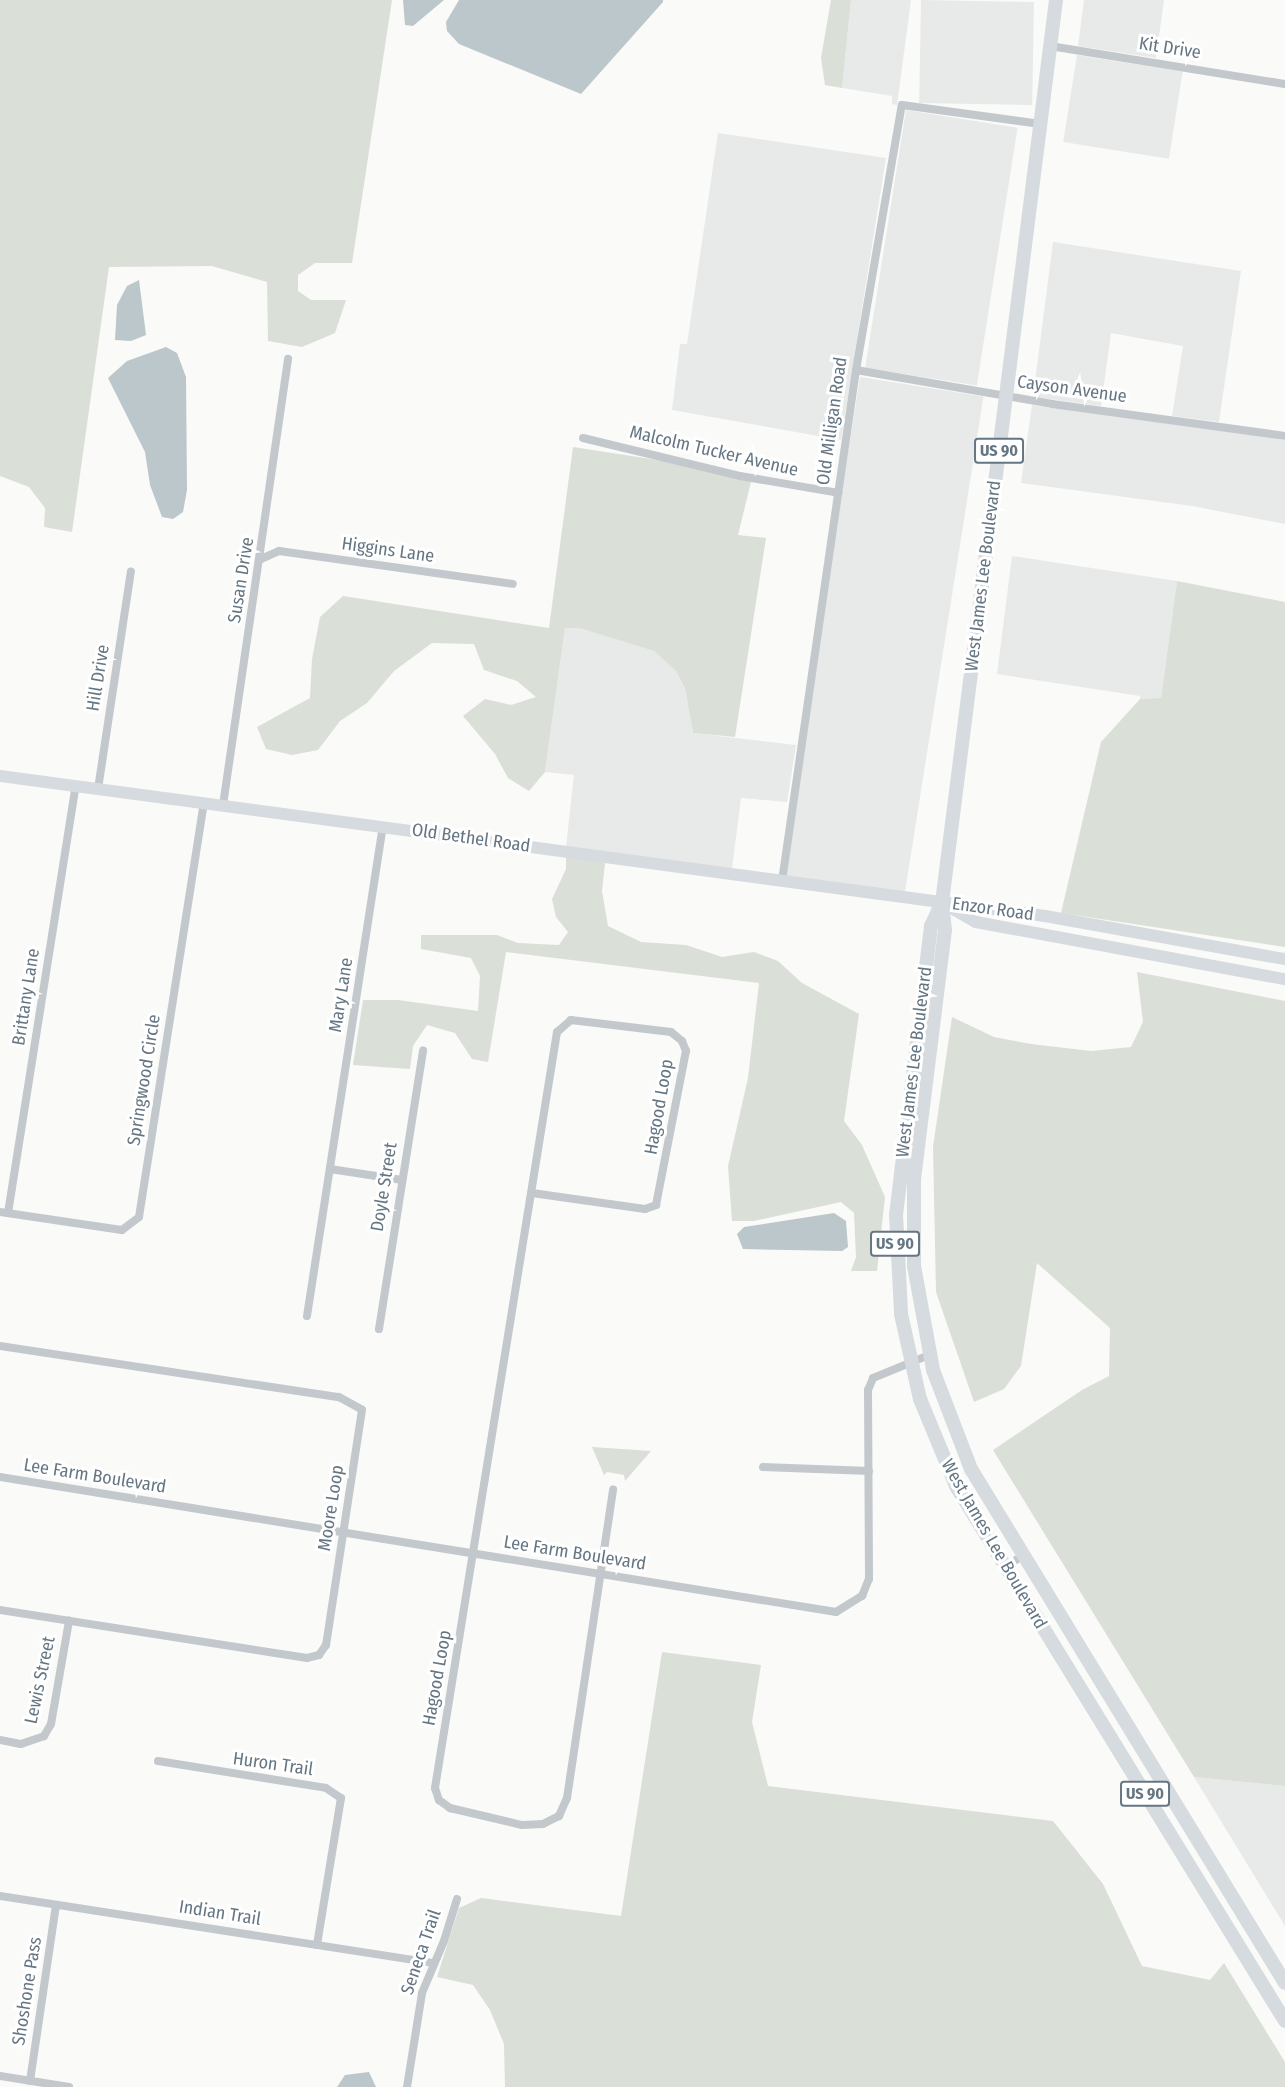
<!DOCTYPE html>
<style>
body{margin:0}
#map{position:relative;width:1285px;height:2087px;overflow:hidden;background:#fafaf8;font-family:"Fira Sans Condensed",sans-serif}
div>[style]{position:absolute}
.built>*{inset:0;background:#e8e9e9;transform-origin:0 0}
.green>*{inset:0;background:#dadfd7}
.water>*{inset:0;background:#bbc7cb}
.street>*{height:8px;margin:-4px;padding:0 4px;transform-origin:4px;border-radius:4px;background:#c3c8cc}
.secondary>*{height:12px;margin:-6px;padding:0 6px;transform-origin:6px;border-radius:6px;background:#d6dbdf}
.primary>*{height:14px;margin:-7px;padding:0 7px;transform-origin:7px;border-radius:7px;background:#d6dbdf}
span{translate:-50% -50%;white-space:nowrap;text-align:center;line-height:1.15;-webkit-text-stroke:6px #fff;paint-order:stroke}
.shield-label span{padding:2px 4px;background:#fff;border:2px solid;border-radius:4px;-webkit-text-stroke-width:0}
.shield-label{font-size:16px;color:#657683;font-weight:700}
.street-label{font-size:18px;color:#657683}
</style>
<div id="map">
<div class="built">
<div style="clip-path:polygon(851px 0,911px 0,897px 105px,892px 104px,892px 96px,842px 88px)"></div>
<div style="left:921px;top:0;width:113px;height:103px;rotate:1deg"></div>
<div style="clip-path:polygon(1084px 0,1164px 0,1156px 58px,1078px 46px)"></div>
<div style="left:1077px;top:55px;width:107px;height:88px;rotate:9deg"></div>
<div style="left:906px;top:110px;width:113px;height:261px;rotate:9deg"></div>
<div style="clip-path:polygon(718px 133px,886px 158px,841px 440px,672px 410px,680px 344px,687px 344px)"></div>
<div style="clip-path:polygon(1053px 242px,1241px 271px,1219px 422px,1172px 416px,1183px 346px,1111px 333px,1101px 406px,1033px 397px)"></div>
<div style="left:860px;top:377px;width:125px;height:505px;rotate:9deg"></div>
<div style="clip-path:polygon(1032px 405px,1285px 440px,1285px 524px,1192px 506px,1021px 483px)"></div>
<div style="clip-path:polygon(1012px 556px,1177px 581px,1161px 698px,1140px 699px,1140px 696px,997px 674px)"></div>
<div style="clip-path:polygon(565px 628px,579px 628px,654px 651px,676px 671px,685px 690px,693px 733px,796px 745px,787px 802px,741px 798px,732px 869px,566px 847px,574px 775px,545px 772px)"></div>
<div style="clip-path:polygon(1194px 1777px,1285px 1786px,1285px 1926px)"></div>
</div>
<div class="green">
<div style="clip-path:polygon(0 0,392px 0,352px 263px,315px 263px,298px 275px,298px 291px,311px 300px,346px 300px,335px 333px,302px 347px,268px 341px,267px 282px,212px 266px,109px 267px,72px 532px,44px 527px,45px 508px,29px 487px,0 476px)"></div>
<div style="clip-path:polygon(831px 0,851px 0,842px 88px,825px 85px,821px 58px)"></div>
<div style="clip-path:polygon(573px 447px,664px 461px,751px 482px,738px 535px,766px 538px,735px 737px,693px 733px,685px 689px,676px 671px,654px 651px,579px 628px,565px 628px,545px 772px,529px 791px,508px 778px,495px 754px,463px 716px,485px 699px,511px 705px,536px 697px,517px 681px,484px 670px,474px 644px,432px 643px,394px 671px,367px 703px,340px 721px,318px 750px,292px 755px,266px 749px,257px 727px,310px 698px,312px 659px,320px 617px,343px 596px,549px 628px)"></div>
<div style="clip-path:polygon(1177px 581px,1285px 602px,1285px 947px,1061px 913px,1101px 742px,1140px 699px,1161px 698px)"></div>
<div style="clip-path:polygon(566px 855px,605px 863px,602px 891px,608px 926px,641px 942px,686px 945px,722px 957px,754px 952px,778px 961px,802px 983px,859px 1014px,844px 1121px,862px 1145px,885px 1197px,877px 1271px,851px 1271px,856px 1257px,854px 1213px,841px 1202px,754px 1221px,732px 1221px,728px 1166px,748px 1078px,759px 983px,506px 952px,488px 1062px,472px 1059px,455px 1033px,427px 1025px,413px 1046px,410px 1069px,353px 1065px,363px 1000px,398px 1000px,478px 1011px,480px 976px,471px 958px,421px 949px,421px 935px,497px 935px,518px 943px,559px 945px,568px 932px,556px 917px,552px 899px,566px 869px)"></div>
<div style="clip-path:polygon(1137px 972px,1285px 1001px,1285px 1786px,1194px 1777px,993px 1450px,1082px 1390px,1109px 1376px,1110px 1328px,1037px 1263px,1021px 1366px,1004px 1389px,974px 1402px,936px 1292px,933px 1147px,952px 1017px,994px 1037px,1031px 1044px,1091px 1051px,1131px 1047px,1143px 1022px)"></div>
<div style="clip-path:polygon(592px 1447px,651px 1451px,625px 1481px,624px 1475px,607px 1472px,604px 1475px)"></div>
<div style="clip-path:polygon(662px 1652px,761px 1665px,752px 1722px,768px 1786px,1053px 1821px,1103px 1884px,1142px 1966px,1210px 1980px,1224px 1963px,1285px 2062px,1285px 2087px,505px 2087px,504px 2044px,490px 2010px,473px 1985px,437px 1977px,459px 1908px,481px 1898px,621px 1916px)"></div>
</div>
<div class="water">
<div style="clip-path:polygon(403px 0,444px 0,413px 26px,405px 25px)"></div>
<div style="clip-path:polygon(459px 0,663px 0,663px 2px,581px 94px,459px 44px,447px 31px,446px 22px)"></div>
<div style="clip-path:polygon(139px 280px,146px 335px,131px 341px,115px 340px,117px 305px,127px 286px)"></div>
<div style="clip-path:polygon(166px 347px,177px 353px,186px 377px,187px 490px,183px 512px,173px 519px,162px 517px,150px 485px,145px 452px,108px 378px,127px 361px)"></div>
<div style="clip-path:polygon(834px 1213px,846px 1221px,848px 1247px,842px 1251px,743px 1249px,737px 1234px,744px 1227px)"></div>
<div style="clip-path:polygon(369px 2072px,376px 2087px,337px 2087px,345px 2075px)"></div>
</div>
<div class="street">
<div style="left:1050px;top:46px;width:238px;rotate:9.2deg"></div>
<div style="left:856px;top:370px;width:199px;rotate:9.8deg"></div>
<div style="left:1052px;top:404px;width:235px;rotate:7.8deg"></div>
<div style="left:583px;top:438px;width:162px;rotate:13.6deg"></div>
<div style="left:740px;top:476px;width:100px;rotate:9.7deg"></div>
<div style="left:261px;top:559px;width:20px;rotate:-24deg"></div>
<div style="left:279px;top:551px;width:236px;rotate:8deg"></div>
<div style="left:98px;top:789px;width:220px;rotate:-81.4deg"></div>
<div style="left:223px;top:805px;width:451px;rotate:-81.7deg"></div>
<div style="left:782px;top:881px;width:516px;rotate:-81.76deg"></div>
<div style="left:856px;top:370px;width:269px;rotate:-80.2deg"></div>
<div style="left:902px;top:105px;width:140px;rotate:7.8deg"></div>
<div style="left:330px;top:1169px;width:73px;rotate:8.7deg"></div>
<div style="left:532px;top:1193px;width:114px;rotate:8.1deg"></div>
<div style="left:645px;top:1209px;width:12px;rotate:-20deg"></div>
<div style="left:656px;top:1205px;width:157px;rotate:-79deg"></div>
<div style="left:686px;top:1051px;width:11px;rotate:-112deg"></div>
<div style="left:682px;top:1041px;width:14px;rotate:-141deg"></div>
<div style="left:671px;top:1032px;width:101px;rotate:-173.2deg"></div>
<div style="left:571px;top:1020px;width:18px;rotate:139deg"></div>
<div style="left:557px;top:1032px;width:766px;rotate:99.17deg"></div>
<div style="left:435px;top:1788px;width:13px;rotate:72deg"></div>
<div style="left:439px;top:1800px;width:14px;rotate:36deg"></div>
<div style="left:450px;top:1808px;width:74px;rotate:13.3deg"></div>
<div style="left:522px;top:1825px;width:21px;rotate:-3deg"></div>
<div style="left:543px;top:1824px;width:18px;rotate:-27deg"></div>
<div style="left:559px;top:1816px;width:20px;rotate:-66deg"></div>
<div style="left:567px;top:1798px;width:312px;rotate:-81.5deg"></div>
<div style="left:0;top:1212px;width:123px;rotate:8.4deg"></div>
<div style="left:122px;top:1230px;width:21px;rotate:-37deg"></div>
<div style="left:139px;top:1217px;width:419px;rotate:-81.1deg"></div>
<div style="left:8px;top:1213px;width:432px;rotate:-81deg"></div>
<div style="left:307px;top:1316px;width:495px;rotate:-81.2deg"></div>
<div style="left:379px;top:1329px;width:282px;rotate:-81deg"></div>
<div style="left:0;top:1346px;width:343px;rotate:8.6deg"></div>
<div style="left:339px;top:1397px;width:26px;rotate:29deg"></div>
<div style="left:362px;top:1410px;width:238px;rotate:98.7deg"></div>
<div style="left:326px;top:1645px;width:12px;rotate:125deg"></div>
<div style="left:319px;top:1655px;width:12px;rotate:166deg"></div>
<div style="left:307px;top:1658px;width:311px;rotate:-171.1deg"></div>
<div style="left:763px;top:1467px;width:106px;rotate:2.2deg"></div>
<div style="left:0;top:1477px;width:847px;rotate:9.17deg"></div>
<div style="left:836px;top:1612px;width:31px;rotate:-32deg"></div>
<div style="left:862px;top:1596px;width:18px;rotate:-68deg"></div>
<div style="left:869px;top:1579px;width:189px;rotate:-90.3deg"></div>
<div style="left:868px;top:1390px;width:13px;rotate:-67deg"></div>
<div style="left:873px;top:1378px;width:61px;rotate:-22.3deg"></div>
<div style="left:1005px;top:1566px;width:21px;rotate:-29deg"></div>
<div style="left:0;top:1740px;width:21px;rotate:11deg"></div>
<div style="left:21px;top:1744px;width:24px;rotate:-19deg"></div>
<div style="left:44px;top:1736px;width:14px;rotate:-60deg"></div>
<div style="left:51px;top:1724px;width:105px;rotate:-80.1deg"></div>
<div style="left:158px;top:1761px;width:170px;rotate:9.1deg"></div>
<div style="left:326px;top:1788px;width:18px;rotate:34deg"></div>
<div style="left:341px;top:1798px;width:149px;rotate:99.3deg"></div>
<div style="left:0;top:1896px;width:439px;rotate:8.8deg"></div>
<div style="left:0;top:2076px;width:70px;rotate:9.1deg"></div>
<div style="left:30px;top:2081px;width:178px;rotate:-81.6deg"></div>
<div style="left:407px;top:2087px;width:95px;rotate:-80.9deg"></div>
<div style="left:422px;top:1993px;width:56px;rotate:-67.1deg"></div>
<div style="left:444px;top:1941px;width:44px;rotate:-72.8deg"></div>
</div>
<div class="secondary">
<div style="left:0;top:776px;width:1054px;rotate:7.63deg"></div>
<div style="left:1045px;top:916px;width:244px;rotate:10.2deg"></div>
<div style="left:948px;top:906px;width:32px;rotate:30deg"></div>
<div style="left:976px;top:922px;width:314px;rotate:10.5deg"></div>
</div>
<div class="primary">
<div style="left:1056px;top:0;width:909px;rotate:97.2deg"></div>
<div style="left:942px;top:902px;width:28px;rotate:84deg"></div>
<div style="left:945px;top:930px;width:250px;rotate:97.1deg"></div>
<div style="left:914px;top:1178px;width:88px;rotate:90deg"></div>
<div style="left:914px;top:1266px;width:106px;rotate:79.6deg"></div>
<div style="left:933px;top:1370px;width:106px;rotate:69deg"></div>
<div style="left:971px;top:1469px;width:602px;rotate:58.58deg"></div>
<div style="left:941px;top:904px;width:24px;rotate:114deg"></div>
<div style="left:931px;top:926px;width:290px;rotate:96.9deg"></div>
<div style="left:896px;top:1214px;width:100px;rotate:87.1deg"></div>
<div style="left:901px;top:1314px;width:87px;rotate:77.4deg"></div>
<div style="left:920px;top:1399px;width:94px;rotate:67.5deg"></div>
<div style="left:956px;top:1486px;width:628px;rotate:58.41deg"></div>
</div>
<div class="shield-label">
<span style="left:999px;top:451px">US 90</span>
<span style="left:895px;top:1244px">US 90</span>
<span style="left:1145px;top:1794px">US 90</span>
</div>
<div class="street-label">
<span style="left:1170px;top:48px;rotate:9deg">Kit Drive</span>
<span style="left:1072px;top:389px;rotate:8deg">Cayson Avenue</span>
<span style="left:832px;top:421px;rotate:-82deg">Old Milligan Road</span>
<span style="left:714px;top:451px;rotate:13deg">Malcolm Tucker Avenue</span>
<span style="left:388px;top:550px;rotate:8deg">Higgins Lane</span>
<span style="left:983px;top:576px;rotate:-83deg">West James Lee Boulevard</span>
<span style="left:241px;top:580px;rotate:-81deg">Susan Drive</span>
<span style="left:98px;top:678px;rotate:-81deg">Hill Drive</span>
<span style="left:471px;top:838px;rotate:8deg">Old Bethel Road</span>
<span style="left:993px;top:909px;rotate:8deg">Enzor Road</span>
<span style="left:341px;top:995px;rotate:-81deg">Mary Lane</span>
<span style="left:26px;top:997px;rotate:-81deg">Brittany Lane</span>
<span style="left:914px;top:1062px;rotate:-83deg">West James Lee Boulevard</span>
<span style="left:144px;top:1080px;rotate:-81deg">Springwood Circle</span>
<span style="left:659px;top:1107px;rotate:-80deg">Hagood Loop</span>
<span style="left:384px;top:1187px;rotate:-81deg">Doyle Street</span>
<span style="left:95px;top:1476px;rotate:9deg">Lee Farm Boulevard</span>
<span style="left:331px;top:1508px;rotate:-81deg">Moore Loop</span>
<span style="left:994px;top:1544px;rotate:60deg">West James Lee Boulevard</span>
<span style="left:575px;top:1553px;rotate:9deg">Lee Farm Boulevard</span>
<span style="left:437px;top:1678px;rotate:-80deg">Hagood Loop</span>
<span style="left:40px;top:1680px;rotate:-78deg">Lewis Street</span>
<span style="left:273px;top:1764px;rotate:8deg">Huron Trail</span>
<span style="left:220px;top:1913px;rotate:9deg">Indian Trail</span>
<span style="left:421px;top:1952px;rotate:-71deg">Seneca Trail</span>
<span style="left:27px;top:1991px;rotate:-81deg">Shoshone Pass</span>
</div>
</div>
